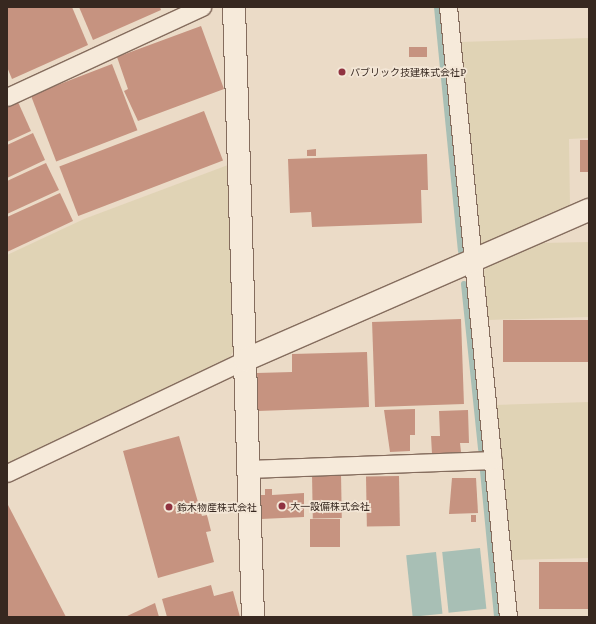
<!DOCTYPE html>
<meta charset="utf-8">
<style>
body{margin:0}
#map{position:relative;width:596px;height:624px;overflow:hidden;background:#ebdbc7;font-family:Literata,"Noto Sans JP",serif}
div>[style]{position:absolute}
.farmland>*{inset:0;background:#e0d3b5}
.water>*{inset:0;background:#a8bfb5;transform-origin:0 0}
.stream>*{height:6px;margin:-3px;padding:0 3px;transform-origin:3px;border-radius:3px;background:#a8bfb5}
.building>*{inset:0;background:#c69380;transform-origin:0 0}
.roads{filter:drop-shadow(1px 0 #856d5e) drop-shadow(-1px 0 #856d5e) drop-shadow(0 1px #856d5e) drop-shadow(0 -1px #856d5e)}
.street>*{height:17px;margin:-8.5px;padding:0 8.5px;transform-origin:8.5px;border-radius:8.5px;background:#f6eada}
.secondary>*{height:22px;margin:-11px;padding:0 11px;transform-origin:11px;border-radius:11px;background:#f6eada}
.dots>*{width:11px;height:11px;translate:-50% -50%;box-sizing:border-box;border:2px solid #f3e6d6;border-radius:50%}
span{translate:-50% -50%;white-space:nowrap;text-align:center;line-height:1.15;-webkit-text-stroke:3.5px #f3e6d6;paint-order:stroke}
.poi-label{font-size:10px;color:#372820}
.left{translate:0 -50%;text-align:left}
.frame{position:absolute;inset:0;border:8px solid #372820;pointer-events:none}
</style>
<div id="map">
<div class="farmland">
<div style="clip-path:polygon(589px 38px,589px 138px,569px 139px,570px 207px,484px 245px,479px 242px,459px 42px)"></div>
<div style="clip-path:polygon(228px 165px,234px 350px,230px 357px,7px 463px,7px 255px,84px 219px)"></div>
<div style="clip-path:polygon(589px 242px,589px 317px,487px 320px,482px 274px,486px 268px,542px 243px)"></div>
<div style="clip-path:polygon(589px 402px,589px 558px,511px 560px,495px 405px)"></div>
</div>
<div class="water">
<div style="left:480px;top:548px;width:61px;height:38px;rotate:84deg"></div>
<div style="left:436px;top:552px;width:62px;height:30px;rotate:84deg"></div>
</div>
<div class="stream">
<div style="left:437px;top:7px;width:245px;rotate:84.4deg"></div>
<div style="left:464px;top:284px;width:166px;rotate:84.1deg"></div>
<div style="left:483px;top:471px;width:147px;rotate:84.5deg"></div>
</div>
<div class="building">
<div style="clip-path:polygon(7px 7px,72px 7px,88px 45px,12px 79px,7px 67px)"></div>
<div style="clip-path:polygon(79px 7px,160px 7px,161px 10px,93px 40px)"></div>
<div style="clip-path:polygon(201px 26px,224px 89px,138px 121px,124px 91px,128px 89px,117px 57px)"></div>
<div style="left:427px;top:47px;width:10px;height:18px;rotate:90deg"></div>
<div style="left:112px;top:64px;width:71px;height:87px;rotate:69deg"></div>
<div style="clip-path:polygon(18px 102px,31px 131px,7px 142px,7px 107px)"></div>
<div style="left:204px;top:111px;width:53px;height:155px;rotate:69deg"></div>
<div style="clip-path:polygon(33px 133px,45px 160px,7px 178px,7px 145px)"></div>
<div style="left:580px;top:140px;width:9px;height:32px"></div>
<div style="clip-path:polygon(316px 149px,316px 156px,307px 156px,307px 150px)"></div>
<div style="clip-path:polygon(427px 154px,428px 190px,421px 190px,422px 223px,312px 227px,311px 212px,290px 213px,288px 159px)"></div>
<div style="clip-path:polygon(46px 163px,59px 190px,7px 214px,7px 181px)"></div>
<div style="clip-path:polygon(60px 193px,73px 221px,7px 252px,7px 217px)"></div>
<div style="left:461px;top:319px;width:85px;height:89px;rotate:88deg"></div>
<div style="left:589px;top:320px;width:42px;height:86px;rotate:90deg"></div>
<div style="clip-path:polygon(367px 352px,369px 407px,258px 411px,257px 373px,292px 372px,292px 354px)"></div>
<div style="clip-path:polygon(415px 409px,415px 435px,410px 435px,410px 451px,390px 452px,384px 410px)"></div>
<div style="clip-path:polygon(468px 410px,469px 443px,460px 443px,461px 452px,432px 454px,431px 436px,440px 436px,439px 411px)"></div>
<div style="clip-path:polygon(179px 436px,202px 516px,207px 515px,211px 531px,206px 532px,214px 562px,158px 578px,123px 451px)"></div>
<div style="left:341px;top:473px;width:45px;height:29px;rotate:89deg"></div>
<div style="left:399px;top:476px;width:50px;height:33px;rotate:89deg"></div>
<div style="clip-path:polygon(452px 478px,476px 478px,478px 513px,449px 514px)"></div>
<div style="clip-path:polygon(265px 489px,272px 489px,272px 495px,304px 493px,304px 517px,261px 519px,260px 495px,265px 495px)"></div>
<div style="clip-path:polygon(7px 503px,66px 617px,7px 617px)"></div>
<div style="left:471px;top:515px;width:5px;height:7px"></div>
<div style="left:340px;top:519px;width:28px;height:30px;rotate:90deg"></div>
<div style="left:589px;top:562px;width:47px;height:50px;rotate:90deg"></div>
<div style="clip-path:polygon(211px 585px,214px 596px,233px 591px,240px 617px,167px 617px,162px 599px)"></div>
<div style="clip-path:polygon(155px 603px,159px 617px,125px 617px)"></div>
</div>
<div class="roads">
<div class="street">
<div style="left:448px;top:7px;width:613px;rotate:84.38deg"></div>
<div style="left:7px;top:97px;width:215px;rotate:-24.8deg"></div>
<div style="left:249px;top:469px;width:244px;rotate:-2.1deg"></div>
<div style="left:7px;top:473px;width:263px;rotate:-25.4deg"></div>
</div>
<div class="secondary">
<div style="left:234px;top:7px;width:610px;rotate:88.22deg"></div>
<div style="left:245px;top:360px;width:375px;rotate:-23.6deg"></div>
</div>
</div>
<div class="dots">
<div style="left:342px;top:72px;background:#903240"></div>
<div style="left:282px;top:506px;background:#903240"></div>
<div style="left:169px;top:507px;background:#903240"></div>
</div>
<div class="poi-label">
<span class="left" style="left:350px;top:72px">パブリック技建株式会社P</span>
<span class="left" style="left:290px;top:506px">大一設備株式会社</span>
<span class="left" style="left:177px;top:507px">鈴木物産株式会社</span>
</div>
<div class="frame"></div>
</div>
